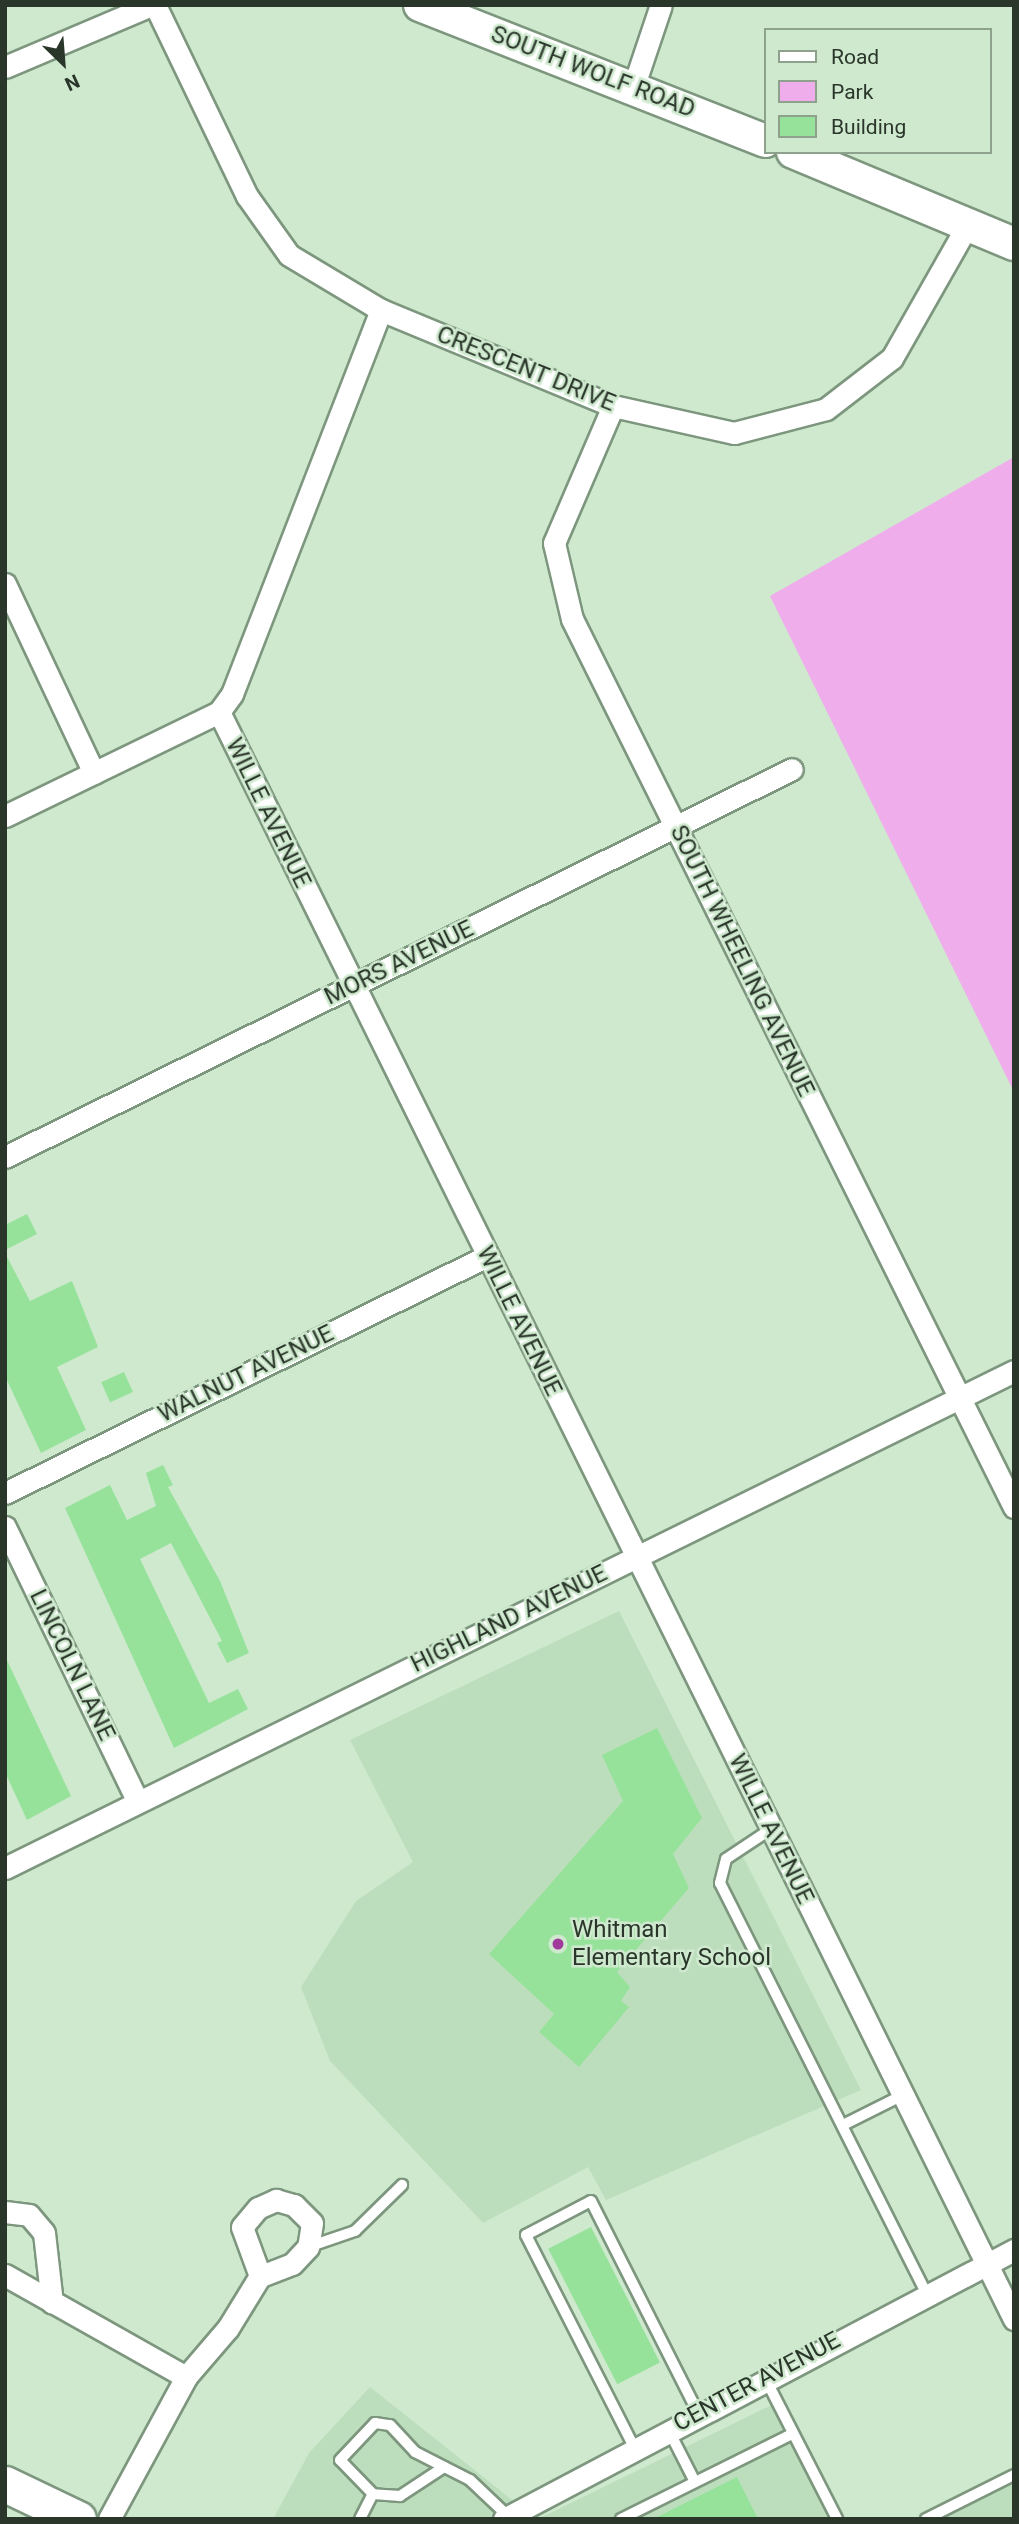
<!DOCTYPE html>
<style>
body{margin:0}
#map{position:relative;width:1019px;height:2524px;overflow:hidden;background:#cee9ce;font-family:Roboto,sans-serif}
div>[style]{position:absolute}
.built>*{inset:0;background:#bddebd}
.green>*{inset:0;background:#f0adeb}
.building>*{inset:0;background:#97e29b;transform-origin:0 0}
.roads{filter:drop-shadow(2px 0 #7d967e) drop-shadow(-2px 0 #7d967e) drop-shadow(0 2px #7d967e) drop-shadow(0 -2px #7d967e)}
.lane>*{height:10px;margin:-5px;padding:0 5px;transform-origin:5px;border-radius:5px;background:#fff}
.street>*{height:21px;margin:-10.5px;padding:0 10.5px;transform-origin:10.5px;border-radius:10.5px;background:#fff}
.secondary>*{height:32px;margin:-16px;padding:0 16px;transform-origin:16px;border-radius:16px;background:#fff}
.primary>*{height:35px;margin:-17.5px;padding:0 17.5px;transform-origin:17.5px;border-radius:17.5px;background:#fff}
.dots>*{width:19px;height:19px;translate:-50% -50%;box-sizing:border-box;border:4px solid #cee9ce;border-radius:50%}
span{translate:-50% -50%;white-space:nowrap;text-align:center;line-height:1.15;-webkit-text-stroke:5px #cee9ce;paint-order:stroke}
.street-label{font-size:24px;color:#2b362b}
.poi-label{font-size:24px;color:#2b362b}
.left{translate:0 -50%;text-align:left}
.frame{position:absolute;inset:0;border:7px solid #2b362b;pointer-events:none}
.legend{position:absolute;left:764px;top:28px;width:228px;height:126px;box-sizing:border-box;background:#cee9ce;border:2px solid #8da18d;margin:0;padding:9px 12px;list-style:none;font-size:21px;color:#2b362b}
.legend li{display:flex;align-items:center;gap:14px;height:35px}
.legend b{width:35px;border:2px solid #8da18d}
.north{position:absolute;left:28px;top:28px;width:70px;height:70px;-webkit-text-stroke:5px #cee9ce;paint-order:stroke;rotate:155deg;font-size:19px;font-weight:700;line-height:28px;text-align:center;color:#2b362b}
.north::after{content:'';display:block;margin:auto;width:24px;height:32px;background:#2b362b;clip-path:polygon(50% 0,100% 100%,50% 72%,0 100%)}
</style>
<div id="map">
<div class="built">
<div style="clip-path:polygon(619px 1611px,861px 2090px,606px 2200px,588px 2167px,483px 2223px,330px 2061px,301px 1987px,356px 1901px,413px 1862px,350px 1740px)"></div>
<div style="clip-path:polygon(370px 2387px,536px 2519px,273px 2519px,309px 2453px)"></div>
<div style="clip-path:polygon(774px 2404px,834px 2519px,538px 2519px)"></div>
<div style="clip-path:polygon(1014px 2482px,1014px 2519px,939px 2519px)"></div>
</div>
<div class="green">
<div style="clip-path:polygon(1014px 457px,1014px 1092px,770px 596px)"></div>
</div>
<div class="building">
<div style="clip-path:polygon(27px 1214px,37px 1234px,5px 1250px,5px 1225px)"></div>
<div style="clip-path:polygon(5px 1253px,30px 1301px,72px 1281px,98px 1347px,57px 1367px,86px 1430px,41px 1453px,5px 1376px)"></div>
<div style="left:124px;top:1372px;width:22px;height:25px;rotate:66deg"></div>
<div style="clip-path:polygon(163px 1465px,173px 1485px,168px 1487px,220px 1581px,249px 1653px,227px 1663px,217px 1643px,222px 1641px,171px 1543px,140px 1559px,209px 1703px,238px 1689px,248px 1709px,174px 1748px,65px 1508px,110px 1485px,127px 1520px,156px 1506px,146px 1473px)"></div>
<div style="clip-path:polygon(5px 1656px,71px 1796px,27px 1820px,5px 1772px)"></div>
<div style="clip-path:polygon(657px 1728px,702px 1818px,673px 1854px,689px 1888px,617px 1972px,630px 1987px,621px 2001px,629px 2007px,579px 2067px,539px 2032px,554px 2014px,489px 1954px,623px 1801px,602px 1755px)"></div>
<div style="left:591px;top:2227px;width:152px;height:48px;rotate:63deg"></div>
<div style="clip-path:polygon(737px 2477px,758px 2519px,653px 2519px)"></div>
</div>
<div class="roads">
<div class="lane">
<div style="left:771px;top:1829px;width:54px;rotate:146.3deg"></div>
<div style="left:726px;top:1859px;width:25px;rotate:104deg"></div>
<div style="left:720px;top:1883px;width:460px;rotate:63.3deg"></div>
<div style="left:843px;top:2125px;width:67px;rotate:-26.6deg"></div>
<div style="left:308px;top:2247px;width:50px;rotate:-18.8deg"></div>
<div style="left:355px;top:2231px;width:66px;rotate:-44.4deg"></div>
<div style="left:765px;top:2378px;width:158px;rotate:62.9deg"></div>
<div style="left:668px;top:2429px;width:57px;rotate:63deg"></div>
<div style="left:634px;top:2447px;width:238px;rotate:-117deg"></div>
<div style="left:526px;top:2235px;width:73px;rotate:-27.6deg"></div>
<div style="left:591px;top:2201px;width:237px;rotate:63.2deg"></div>
<div style="left:444px;top:2467px;width:53px;rotate:146.6deg"></div>
<div style="left:400px;top:2496px;width:27px;rotate:-176deg"></div>
<div style="left:373px;top:2494px;width:47px;rotate:-134.1deg"></div>
<div style="left:340px;top:2460px;width:51px;rotate:-46.6deg"></div>
<div style="left:375px;top:2423px;width:15px;rotate:8deg"></div>
<div style="left:390px;top:2425px;width:37px;rotate:47deg"></div>
<div style="left:415px;top:2452px;width:62px;rotate:27deg"></div>
<div style="left:470px;top:2480px;width:54px;rotate:43.5deg"></div>
<div style="left:360px;top:2519px;width:28px;rotate:-63deg"></div>
<div style="left:621px;top:2519px;width:191px;rotate:-26.4deg"></div>
<div style="left:926px;top:2519px;width:98px;rotate:-26.6deg"></div>
</div>
<div class="street">
<div style="left:155px;top:5px;width:212px;rotate:64.3deg"></div>
<div style="left:247px;top:196px;width:72px;rotate:54.6deg"></div>
<div style="left:289px;top:255px;width:107px;rotate:30.9deg"></div>
<div style="left:381px;top:310px;width:251px;rotate:22.5deg"></div>
<div style="left:613px;top:406px;width:124px;rotate:12.6deg"></div>
<div style="left:734px;top:433px;width:95px;rotate:-14.6deg"></div>
<div style="left:826px;top:409px;width:83px;rotate:-37.7deg"></div>
<div style="left:892px;top:358px;width:152px;rotate:-60.4deg"></div>
<div style="left:5px;top:67px;width:159px;rotate:-23deg"></div>
<div style="left:634px;top:85px;width:84px;rotate:-71.4deg"></div>
<div style="left:613px;top:406px;width:149px;rotate:113.3deg"></div>
<div style="left:554px;top:543px;width:78px;rotate:76.7deg"></div>
<div style="left:572px;top:619px;width:992px;rotate:63.54deg"></div>
<div style="left:5px;top:584px;width:209px;rotate:64.8deg"></div>
<div style="left:219px;top:712px;width:1793px;rotate:63.68deg"></div>
<div style="left:5px;top:816px;width:238px;rotate:-25.9deg"></div>
<div style="left:219px;top:712px;width:22px;rotate:-54deg"></div>
<div style="left:232px;top:694px;width:412px;rotate:-68.8deg"></div>
<div style="left:5px;top:1157px;width:877px;rotate:-26.24deg"></div>
<div style="left:5px;top:1493px;width:537px;rotate:-26.18deg"></div>
<div style="left:5px;top:1527px;width:305px;rotate:64.2deg"></div>
<div style="left:5px;top:1868px;width:1125px;rotate:-26.22deg"></div>
<div style="left:276px;top:2200px;width:19px;rotate:16deg"></div>
<div style="left:294px;top:2205px;width:25px;rotate:45deg"></div>
<div style="left:312px;top:2223px;width:24px;rotate:99deg"></div>
<div style="left:308px;top:2247px;width:23px;rotate:133deg"></div>
<div style="left:292px;top:2264px;width:34px;rotate:159deg"></div>
<div style="left:260px;top:2276px;width:52px;rotate:-110.2deg"></div>
<div style="left:242px;top:2227px;width:25px;rotate:-50deg"></div>
<div style="left:258px;top:2208px;width:20px;rotate:-24deg"></div>
<div style="left:5px;top:2212px;width:24px;rotate:7deg"></div>
<div style="left:29px;top:2215px;width:23px;rotate:50deg"></div>
<div style="left:44px;top:2233px;width:70px;rotate:83.5deg"></div>
<div style="left:5px;top:2275px;width:208px;rotate:29.4deg"></div>
<div style="left:109px;top:2519px;width:162px;rotate:-61.5deg"></div>
<div style="left:186px;top:2377px;width:65px;rotate:-49.4deg"></div>
<div style="left:228px;top:2328px;width:61px;rotate:-58.4deg"></div>
<div style="left:504px;top:2519px;width:577px;rotate:-27.81deg"></div>
</div>
<div class="secondary">
<div style="left:420px;top:5px;width:371px;rotate:21.5deg"></div>
<div style="left:793px;top:152px;width:239px;rotate:22.6deg"></div>
</div>
<div class="primary">
<div style="left:5px;top:2484px;width:81px;rotate:25.6deg"></div>
</div>
</div>
<div class="dots">
<div style="left:558px;top:1944px;background:#a13a9d"></div>
</div>
<div class="street-label">
<span style="left:593px;top:72px;rotate:21deg">SOUTH WOLF ROAD</span>
<span style="left:526px;top:369px;rotate:22deg">CRESCENT DRIVE</span>
<span style="left:268px;top:813px;rotate:64deg">WILLE AVENUE</span>
<span style="left:742px;top:961px;rotate:64deg">SOUTH WHEELING AVENUE</span>
<span style="left:399px;top:963px;rotate:-26deg">MORS AVENUE</span>
<span style="left:519px;top:1321px;rotate:64deg">WILLE AVENUE</span>
<span style="left:246px;top:1374px;rotate:-26deg">WALNUT AVENUE</span>
<span style="left:509px;top:1619px;rotate:-26deg">HIGHLAND AVENUE</span>
<span style="left:72px;top:1665px;rotate:64deg">LINCOLN LANE</span>
<span style="left:771px;top:1829px;rotate:64deg">WILLE AVENUE</span>
<span style="left:757px;top:2382px;rotate:-28deg">CENTER AVENUE</span>
</div>
<div class="poi-label">
<span class="left" style="left:572px;top:1944px">Whitman<br>Elementary School</span>
</div>
<div class="frame"></div>
<ul class="legend">
<li><b style="height:9px;background:#fff"></b>Road</li>
<li><b style="height:19px;background:#f0adeb"></b>Park</li>
<li><b style="height:19px;background:#97e29b"></b>Building</li>
</ul>
<div class="north">N</div>
</div>
